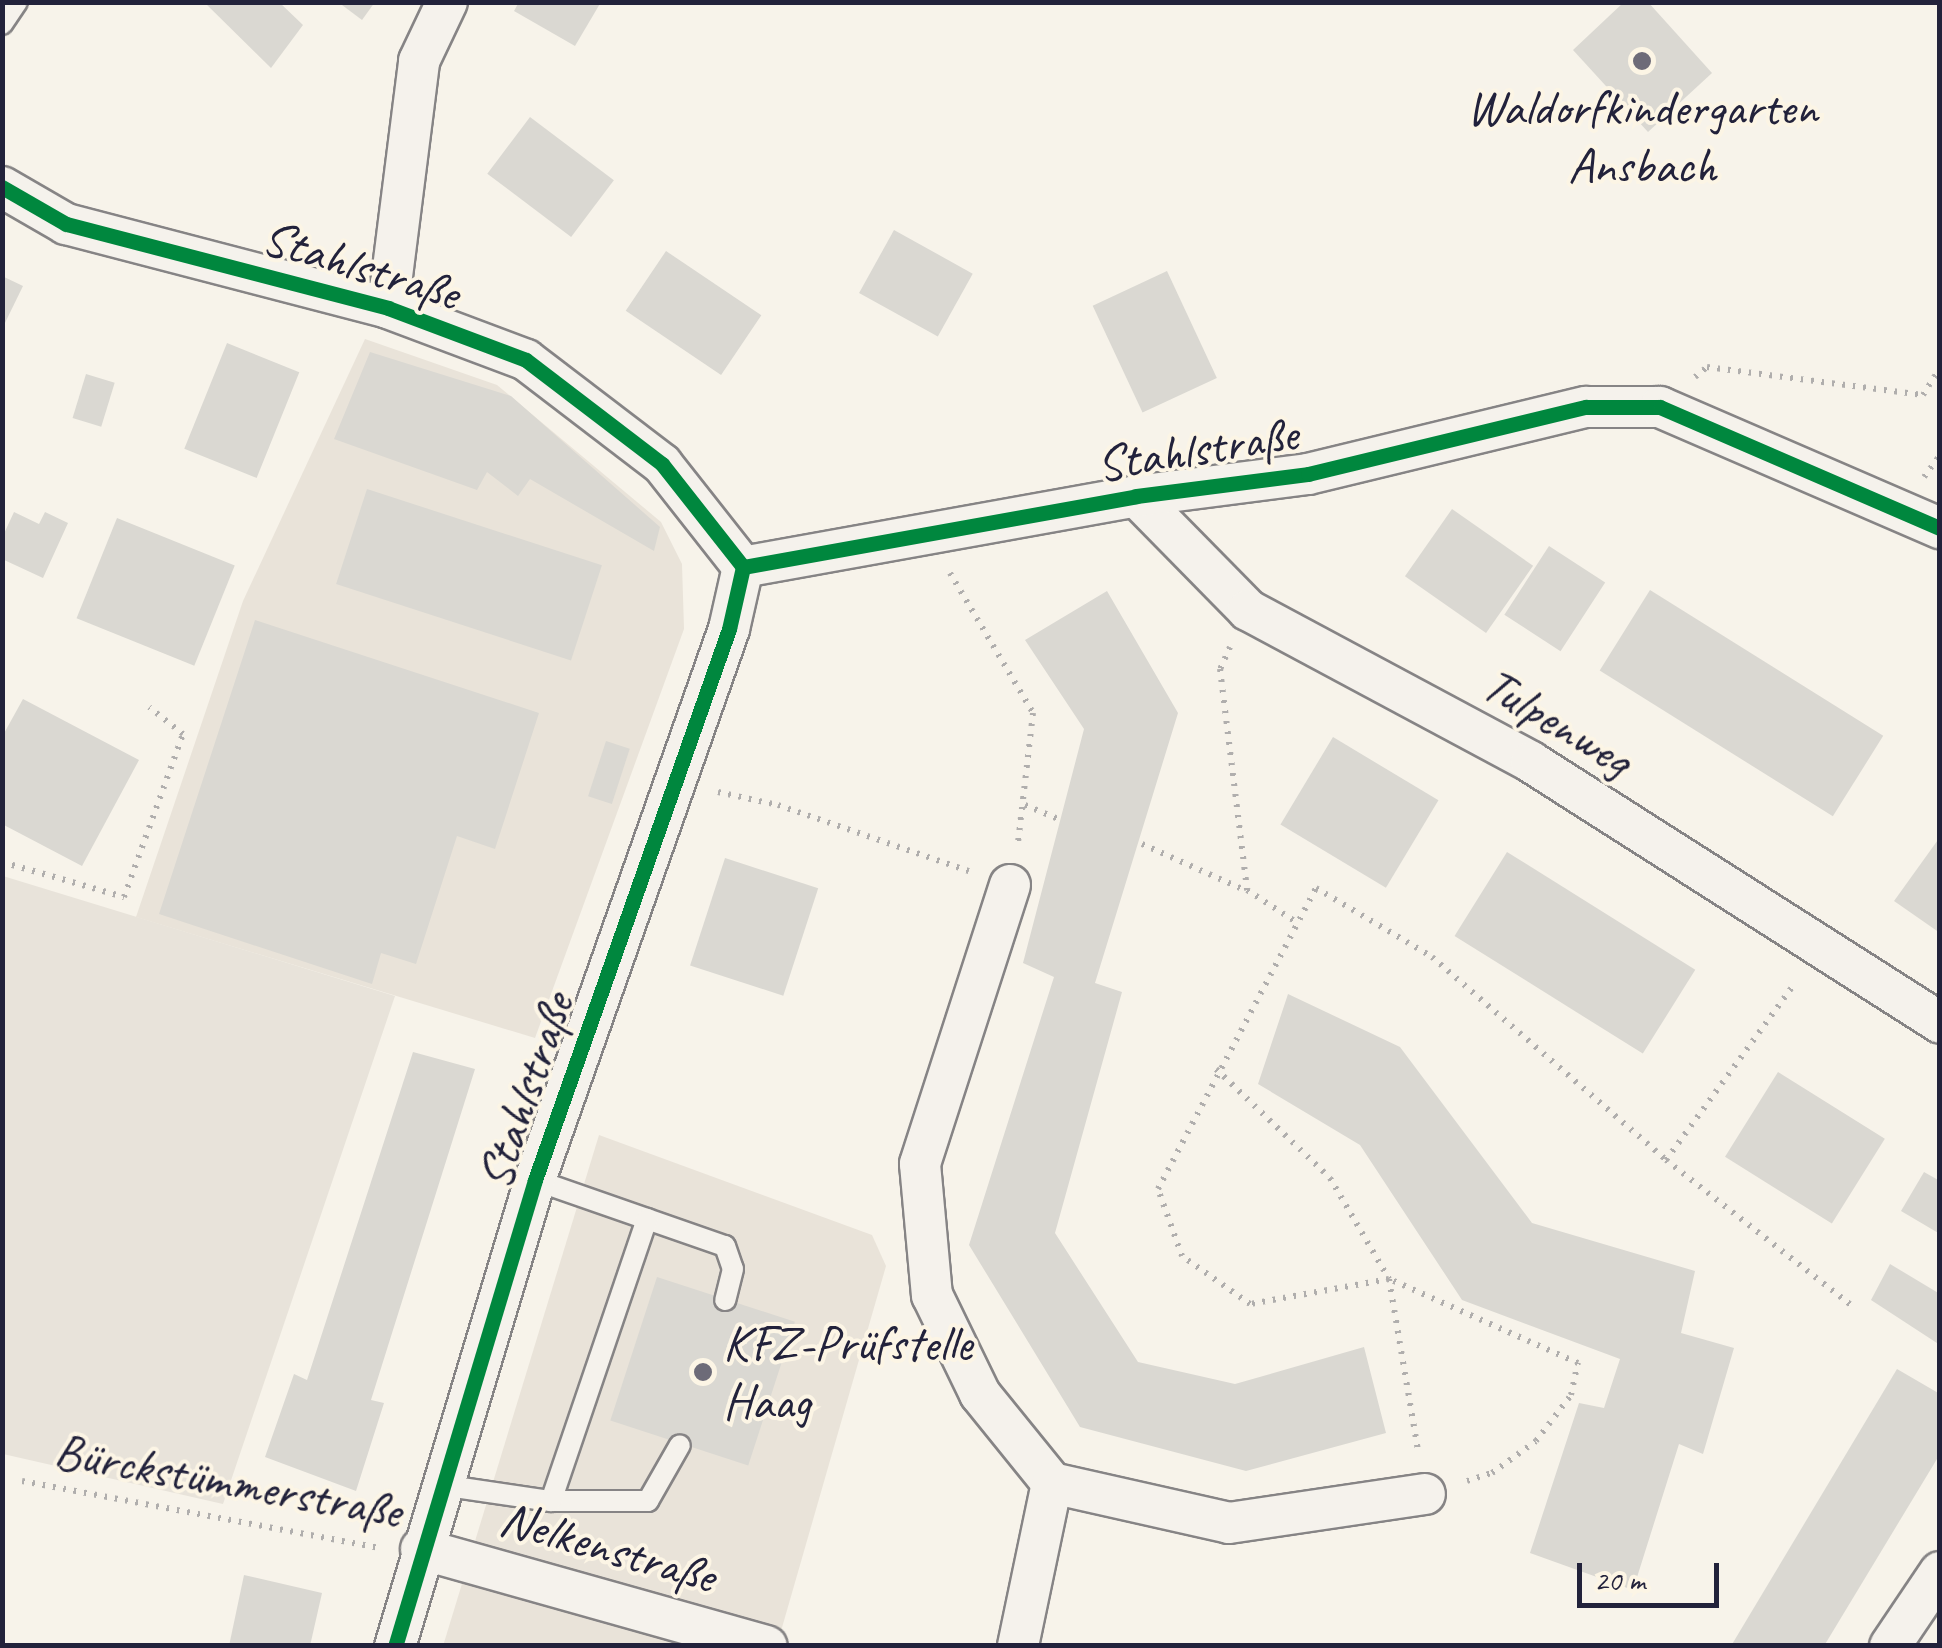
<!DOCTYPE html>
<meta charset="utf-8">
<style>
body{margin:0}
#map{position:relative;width:1942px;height:1648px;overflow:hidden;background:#f7f3ea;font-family:Caveat,sans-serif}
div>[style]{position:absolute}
.built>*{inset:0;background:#e9e3d9}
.green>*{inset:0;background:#e8e3da}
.building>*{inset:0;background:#dad8d2;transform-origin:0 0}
.path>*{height:6px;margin-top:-3px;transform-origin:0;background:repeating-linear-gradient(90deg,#b0aead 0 2.5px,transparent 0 10.5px)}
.roads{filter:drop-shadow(2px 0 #868485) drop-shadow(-2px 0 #868485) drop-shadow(0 2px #868485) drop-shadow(0 -2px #868485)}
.lane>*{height:20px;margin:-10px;padding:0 10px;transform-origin:10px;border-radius:10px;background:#f5f2ec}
.street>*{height:40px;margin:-20px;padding:0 20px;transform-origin:20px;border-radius:20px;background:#f5f2ec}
.cycleway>*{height:15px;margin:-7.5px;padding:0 7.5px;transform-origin:7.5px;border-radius:7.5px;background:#00873e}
.dots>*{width:28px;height:28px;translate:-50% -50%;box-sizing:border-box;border:5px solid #fcf5e5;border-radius:50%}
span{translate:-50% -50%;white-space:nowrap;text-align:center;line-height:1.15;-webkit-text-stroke:8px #fcf5e5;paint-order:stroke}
.poi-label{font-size:50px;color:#22223b}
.left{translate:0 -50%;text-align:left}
.street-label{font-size:50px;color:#22223b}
.frame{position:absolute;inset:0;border:5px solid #22223b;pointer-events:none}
.scale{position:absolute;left:1577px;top:1563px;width:142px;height:45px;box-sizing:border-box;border:5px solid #22223b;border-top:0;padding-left:12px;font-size:30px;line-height:35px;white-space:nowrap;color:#22223b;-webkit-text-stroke:8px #fcf5e5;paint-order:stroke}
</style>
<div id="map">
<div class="built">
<div style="clip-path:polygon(365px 339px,497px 385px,661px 522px,682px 564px,684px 629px,535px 1038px,136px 917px,243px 601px)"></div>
<div style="clip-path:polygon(599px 1135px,872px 1235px,886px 1266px,777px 1645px,443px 1646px)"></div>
</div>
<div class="green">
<div style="clip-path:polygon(3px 876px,395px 996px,223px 1504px,3px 1454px)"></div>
</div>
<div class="building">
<div style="clip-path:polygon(204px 2px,279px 2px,303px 25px,271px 68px)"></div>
<div style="clip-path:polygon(338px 2px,375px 2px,362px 20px)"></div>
<div style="clip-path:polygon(519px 2px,601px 2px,575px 46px,514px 11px)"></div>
<div style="clip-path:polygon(1624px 2px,1648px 2px,1712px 73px,1648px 132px,1573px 50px)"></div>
<div style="left:530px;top:117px;width:105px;height:71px;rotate:37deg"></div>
<div style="left:894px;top:230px;width:90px;height:72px;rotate:29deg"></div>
<div style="left:666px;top:251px;width:115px;height:72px;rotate:34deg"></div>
<div style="left:1167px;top:271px;width:118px;height:82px;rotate:65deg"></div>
<div style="clip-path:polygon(2px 276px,23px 286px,2px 329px)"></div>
<div style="left:227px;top:343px;width:78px;height:114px;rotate:22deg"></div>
<div style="clip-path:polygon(370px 352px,511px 396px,660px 527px,654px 551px,530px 479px,518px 496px,487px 472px,477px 490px,334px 439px)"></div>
<div style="left:86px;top:374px;width:30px;height:46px;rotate:17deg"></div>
<div style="left:367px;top:489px;width:247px;height:100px;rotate:18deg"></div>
<div style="left:1452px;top:509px;width:99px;height:82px;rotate:35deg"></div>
<div style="clip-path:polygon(14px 512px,39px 524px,45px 512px,68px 523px,43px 578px,2px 559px,2px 538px)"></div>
<div style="left:117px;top:518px;width:127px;height:108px;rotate:22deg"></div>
<div style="left:1549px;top:546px;width:67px;height:82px;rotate:33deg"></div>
<div style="left:1650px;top:590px;width:275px;height:95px;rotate:32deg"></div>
<div style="clip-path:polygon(1107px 591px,1178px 713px,1095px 983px,1122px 992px,1055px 1233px,1138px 1362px,1235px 1384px,1364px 1347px,1386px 1433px,1246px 1471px,1080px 1427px,969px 1245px,1054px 977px,1023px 963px,1084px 729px,1025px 640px)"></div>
<div style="clip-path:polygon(255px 620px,539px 713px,495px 849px,457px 836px,416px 964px,381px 953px,372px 984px,159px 914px)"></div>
<div style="clip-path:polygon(23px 699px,139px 760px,82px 866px,2px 824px,2px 737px)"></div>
<div style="left:1333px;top:737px;width:123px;height:102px;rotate:31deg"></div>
<div style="left:606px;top:741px;width:25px;height:58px;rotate:18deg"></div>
<div style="clip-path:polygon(1940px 837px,1940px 933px,1894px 901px)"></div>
<div style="left:1507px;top:852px;width:222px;height:99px;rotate:32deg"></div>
<div style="left:725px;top:858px;width:98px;height:113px;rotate:18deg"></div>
<div style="clip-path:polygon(1288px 994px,1400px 1047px,1532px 1223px,1695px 1271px,1681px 1333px,1734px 1348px,1703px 1454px,1679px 1444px,1633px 1590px,1530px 1553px,1579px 1403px,1604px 1408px,1620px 1359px,1462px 1300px,1360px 1145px,1258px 1084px)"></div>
<div style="clip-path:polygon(413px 1052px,475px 1069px,371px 1400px,384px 1403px,356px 1491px,265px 1457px,294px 1374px,307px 1380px)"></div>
<div style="left:1778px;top:1072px;width:126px;height:100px;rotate:32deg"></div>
<div style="clip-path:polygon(1924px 1172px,1940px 1181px,1940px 1234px,1901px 1211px)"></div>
<div style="clip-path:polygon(1890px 1264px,1940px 1294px,1940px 1345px,1871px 1300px)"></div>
<div style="left:657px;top:1277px;width:145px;height:151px;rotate:18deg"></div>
<div style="clip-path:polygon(1897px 1369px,1940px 1394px,1940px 1454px,1824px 1646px,1731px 1646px)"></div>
<div style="clip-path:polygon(244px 1575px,322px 1593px,310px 1646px,229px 1646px)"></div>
</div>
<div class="path">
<div style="left:1695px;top:377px;width:16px;rotate:-40deg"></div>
<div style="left:1707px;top:367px;width:218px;rotate:7.4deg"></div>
<div style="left:1923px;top:395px;width:32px;rotate:-58deg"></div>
<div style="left:1924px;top:477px;width:27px;rotate:-54deg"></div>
<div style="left:950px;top:573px;width:163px;rotate:59.3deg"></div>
<div style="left:1033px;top:713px;width:130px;rotate:96.6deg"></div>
<div style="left:1230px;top:647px;width:24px;rotate:114deg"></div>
<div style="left:1220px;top:669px;width:223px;rotate:83deg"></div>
<div style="left:1247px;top:890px;width:59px;rotate:33.1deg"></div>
<div style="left:718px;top:792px;width:61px;rotate:12.2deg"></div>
<div style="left:778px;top:805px;width:202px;rotate:19.1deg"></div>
<div style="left:1025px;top:805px;width:38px;rotate:23deg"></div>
<div style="left:1142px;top:844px;width:113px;rotate:24.1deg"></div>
<div style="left:2px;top:862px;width:127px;rotate:16deg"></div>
<div style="left:124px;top:897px;width:173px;rotate:-70.1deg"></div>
<div style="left:183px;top:734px;width:43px;rotate:-141.5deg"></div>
<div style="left:1216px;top:1069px;width:158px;rotate:43.7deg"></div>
<div style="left:1330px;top:1178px;width:117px;rotate:59.7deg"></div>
<div style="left:1389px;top:1279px;width:174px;rotate:80.4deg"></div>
<div style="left:1666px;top:1160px;width:219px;rotate:-53.9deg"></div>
<div style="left:22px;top:1481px;width:364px;rotate:10.6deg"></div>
<div style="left:1467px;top:1481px;width:26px;rotate:-18deg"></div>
<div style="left:1492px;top:1473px;width:54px;rotate:-36deg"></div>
<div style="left:1536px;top:1441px;width:58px;rotate:-52.7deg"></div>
<div style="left:1571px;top:1395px;width:33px;rotate:-78deg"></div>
<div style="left:1578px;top:1363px;width:207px;rotate:-156deg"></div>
<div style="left:1389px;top:1279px;width:141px;rotate:169.8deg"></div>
<div style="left:1250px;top:1304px;width:83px;rotate:-144.8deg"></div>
<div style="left:1182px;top:1256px;width:71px;rotate:-109.7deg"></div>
<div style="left:1158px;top:1189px;width:340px;rotate:-62.3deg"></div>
<div style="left:1316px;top:888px;width:135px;rotate:30.7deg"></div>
<div style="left:1432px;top:957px;width:310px;rotate:40.9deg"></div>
<div style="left:1666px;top:1160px;width:241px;rotate:38.1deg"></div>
</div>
<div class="roads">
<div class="lane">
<div style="left:2px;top:24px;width:27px;rotate:-56deg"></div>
<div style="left:535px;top:1180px;width:201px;rotate:19.2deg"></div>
<div style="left:725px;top:1246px;width:24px;rotate:71deg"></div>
<div style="left:733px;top:1269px;width:32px;rotate:104deg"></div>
<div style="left:441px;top:1485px;width:111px;rotate:8.3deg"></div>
<div style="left:551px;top:1501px;width:97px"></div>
<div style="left:648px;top:1501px;width:64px;rotate:-60.3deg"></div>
<div style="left:551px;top:1501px;width:298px;rotate:-71.2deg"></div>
</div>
<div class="street">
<div style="left:2px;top:187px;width:74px;rotate:30deg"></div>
<div style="left:66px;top:224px;width:333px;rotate:14.6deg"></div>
<div style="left:388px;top:308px;width:147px;rotate:20.6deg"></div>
<div style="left:526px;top:360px;width:171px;rotate:37.4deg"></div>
<div style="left:662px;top:464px;width:131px;rotate:51.8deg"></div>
<div style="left:743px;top:567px;width:64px;rotate:102.7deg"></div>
<div style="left:729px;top:629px;width:584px;rotate:109.4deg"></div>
<div style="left:535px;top:1180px;width:487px;rotate:106.7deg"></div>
<div style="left:388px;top:308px;width:249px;rotate:-82.8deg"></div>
<div style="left:419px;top:61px;width:65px;rotate:-64.6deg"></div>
<div style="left:1136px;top:496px;width:160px;rotate:45.5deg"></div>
<div style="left:1248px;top:610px;width:321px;rotate:28.2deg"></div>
<div style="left:1531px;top:762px;width:485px;rotate:32.5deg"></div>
<div style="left:743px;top:567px;width:399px;rotate:-10.2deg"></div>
<div style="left:1136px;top:496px;width:173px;rotate:-7.3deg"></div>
<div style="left:1308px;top:474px;width:286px;rotate:-13.6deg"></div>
<div style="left:1586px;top:407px;width:74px"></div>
<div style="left:1660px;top:407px;width:305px;rotate:23.4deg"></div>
<div style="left:1010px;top:885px;width:293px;rotate:107.9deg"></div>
<div style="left:920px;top:1164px;width:132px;rotate:84.8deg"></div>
<div style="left:932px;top:1295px;width:110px;rotate:64.1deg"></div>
<div style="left:980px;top:1394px;width:114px;rotate:51deg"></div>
<div style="left:1052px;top:1483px;width:167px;rotate:101.8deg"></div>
<div style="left:1052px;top:1483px;width:181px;rotate:12.7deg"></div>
<div style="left:1229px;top:1523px;width:198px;rotate:-8.4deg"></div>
<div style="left:421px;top:1549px;width:359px;rotate:15.7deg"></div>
<div style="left:1890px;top:1646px;width:89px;rotate:-56deg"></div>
</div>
</div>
<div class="cycleway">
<div style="left:2px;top:187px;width:74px;rotate:30deg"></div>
<div style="left:66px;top:224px;width:333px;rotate:14.6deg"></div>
<div style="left:388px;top:308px;width:147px;rotate:20.6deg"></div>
<div style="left:526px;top:360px;width:171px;rotate:37.4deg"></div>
<div style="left:662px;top:464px;width:131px;rotate:51.8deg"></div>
<div style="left:743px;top:567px;width:64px;rotate:102.7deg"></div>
<div style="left:729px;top:629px;width:584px;rotate:109.4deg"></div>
<div style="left:535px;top:1180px;width:487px;rotate:106.7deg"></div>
<div style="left:743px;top:567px;width:399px;rotate:-10.2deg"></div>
<div style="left:1136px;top:496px;width:173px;rotate:-7.3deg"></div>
<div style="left:1308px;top:474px;width:286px;rotate:-13.6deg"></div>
<div style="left:1586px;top:407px;width:74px"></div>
<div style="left:1660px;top:407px;width:305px;rotate:23.4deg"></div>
</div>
<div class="dots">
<div style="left:1642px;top:61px;background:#6d6b78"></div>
<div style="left:703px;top:1372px;background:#6d6b78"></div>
</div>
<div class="poi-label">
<span style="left:1642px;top:136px">Waldorfkindergarten<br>Ansbach</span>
<span class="left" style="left:723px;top:1372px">KFZ-Prüfstelle<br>Haag</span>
</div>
<div class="street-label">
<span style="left:361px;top:265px;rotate:17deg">Stahlstraße</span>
<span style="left:1197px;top:449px;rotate:-9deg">Stahlstraße</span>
<span style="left:1557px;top:722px;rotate:31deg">Tulpenweg</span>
<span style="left:525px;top:1091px;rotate:-71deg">Stahlstraße</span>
<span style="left:228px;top:1481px;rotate:10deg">Bürckstümmerstraße</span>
<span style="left:608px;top:1547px;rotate:16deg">Nelkenstraße</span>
</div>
<div class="frame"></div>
<div class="scale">20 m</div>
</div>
